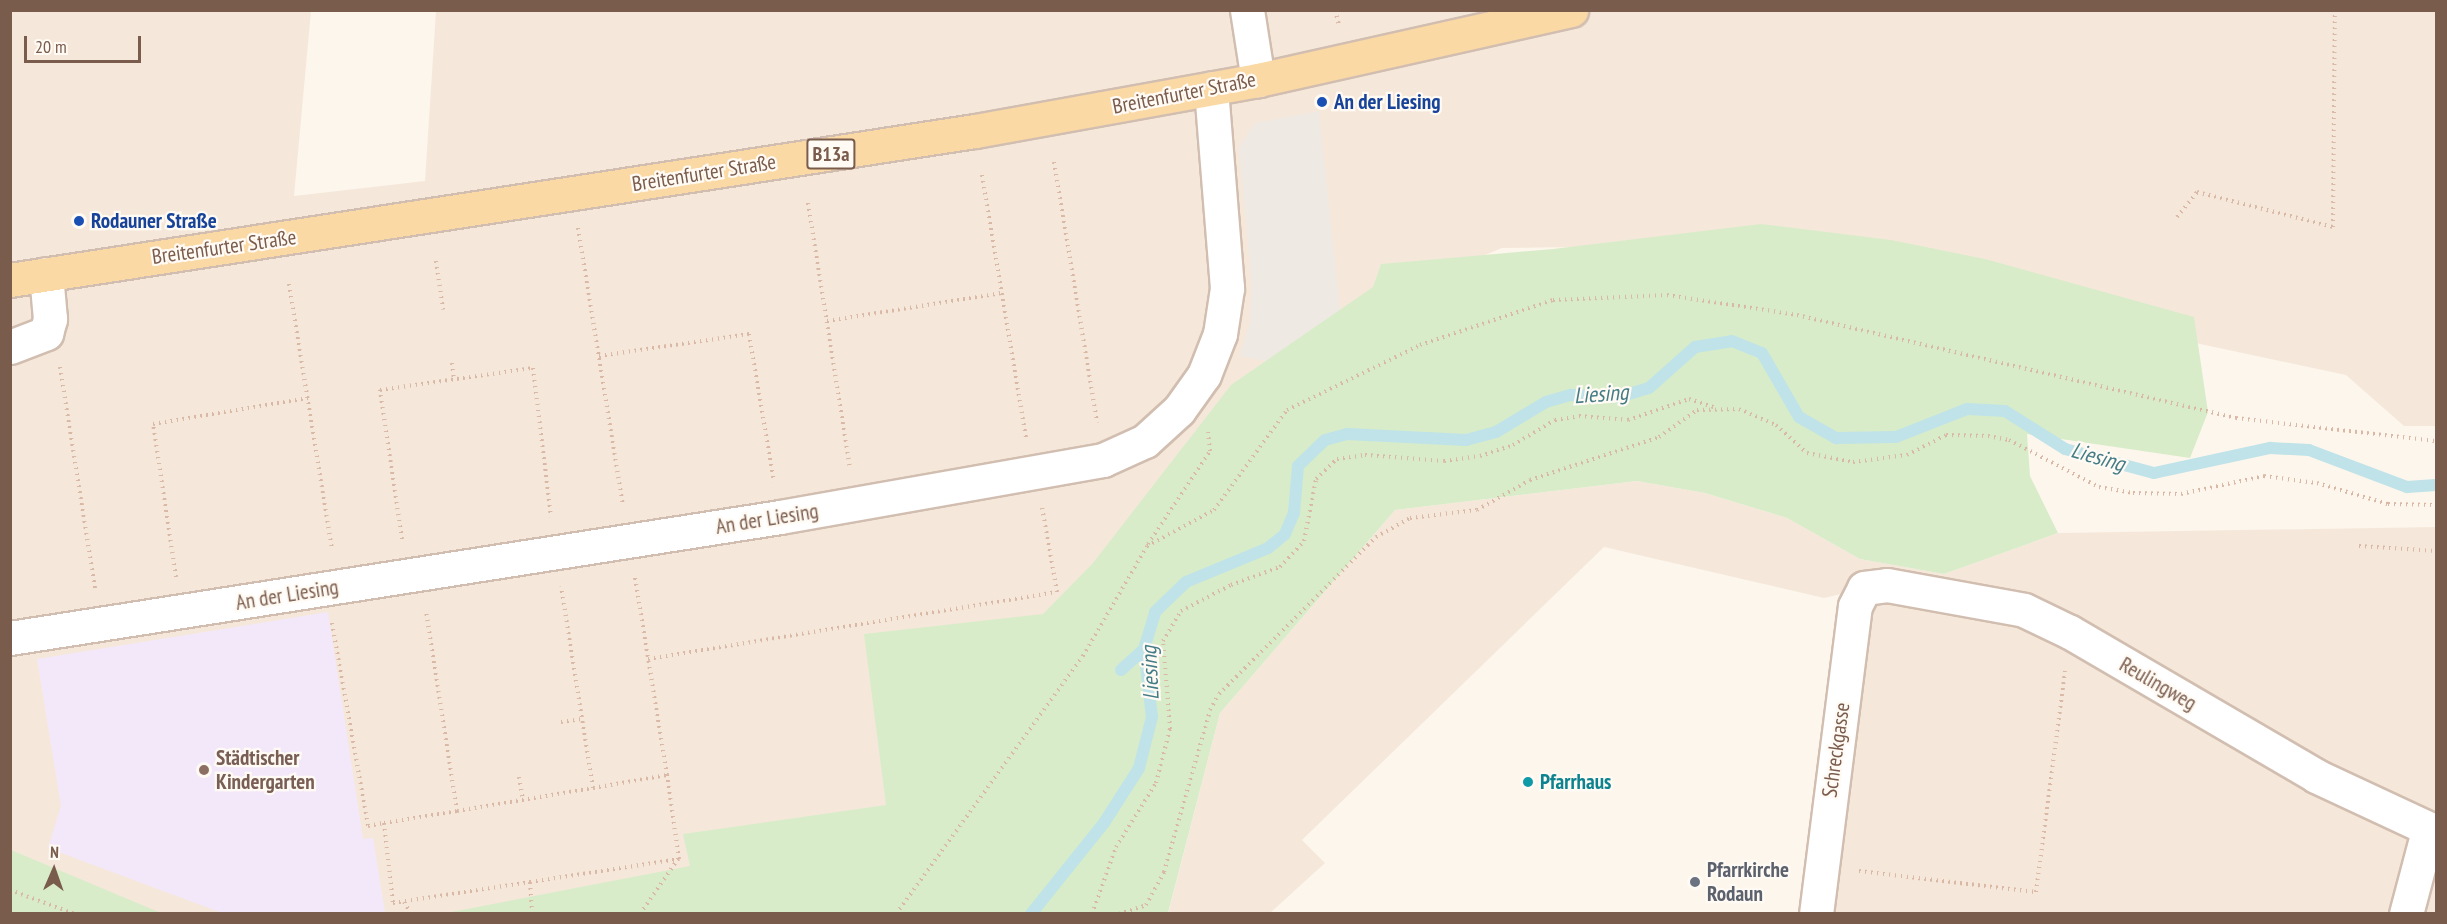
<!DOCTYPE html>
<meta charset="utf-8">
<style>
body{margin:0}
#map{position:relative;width:2447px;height:924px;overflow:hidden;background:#fdf6ec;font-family:"PT Sans Narrow",sans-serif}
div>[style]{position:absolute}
.residential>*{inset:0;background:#f5e8da}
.industrial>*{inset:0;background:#efe9e4}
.education>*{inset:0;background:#f3e8fa}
.green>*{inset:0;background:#d8ecc9}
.stream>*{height:12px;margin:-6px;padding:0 6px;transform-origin:6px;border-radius:6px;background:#bfe3e8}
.path>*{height:4px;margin-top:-2px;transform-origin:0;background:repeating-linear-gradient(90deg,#d9b8a5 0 1.5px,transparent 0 6px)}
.roads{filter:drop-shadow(2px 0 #d1beb0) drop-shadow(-2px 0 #d1beb0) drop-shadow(0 2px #d1beb0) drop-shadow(0 -2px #d1beb0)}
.minor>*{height:33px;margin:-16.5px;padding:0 16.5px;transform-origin:16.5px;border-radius:16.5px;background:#fff}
.major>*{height:33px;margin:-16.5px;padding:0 16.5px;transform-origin:16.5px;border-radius:16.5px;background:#fbd9a5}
.dots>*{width:16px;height:16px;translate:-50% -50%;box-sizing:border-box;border:3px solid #fffaf3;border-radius:50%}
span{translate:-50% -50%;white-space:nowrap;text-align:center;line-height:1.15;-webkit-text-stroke:4.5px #fffaf3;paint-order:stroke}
.shield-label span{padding:2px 4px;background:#fffaf3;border:2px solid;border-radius:4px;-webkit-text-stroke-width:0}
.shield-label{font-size:20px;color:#7a5c4d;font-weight:700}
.street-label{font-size:21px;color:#7a5c4d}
.transit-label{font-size:21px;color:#164399;font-weight:700}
.left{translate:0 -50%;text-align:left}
.education-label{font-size:21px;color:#785e54;font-weight:700}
.culture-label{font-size:21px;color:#0d838f;font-weight:700}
.worship-label{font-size:21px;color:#5b616d;font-weight:700}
.water-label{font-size:22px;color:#437c86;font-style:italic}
.frame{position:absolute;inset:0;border:12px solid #7a5c4d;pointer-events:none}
.north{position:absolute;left:24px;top:840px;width:60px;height:60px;-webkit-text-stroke:4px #fffaf3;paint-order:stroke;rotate:2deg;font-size:16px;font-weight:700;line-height:24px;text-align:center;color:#7a5c4d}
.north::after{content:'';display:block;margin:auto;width:21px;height:27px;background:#7a5c4d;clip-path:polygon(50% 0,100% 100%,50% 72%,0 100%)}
.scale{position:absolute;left:24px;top:36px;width:117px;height:27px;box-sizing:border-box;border:3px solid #7a5c4d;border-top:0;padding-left:8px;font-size:18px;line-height:21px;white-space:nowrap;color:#7a5c4d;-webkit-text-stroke:4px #fffaf3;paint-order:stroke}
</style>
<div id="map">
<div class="residential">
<div style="clip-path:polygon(11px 11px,311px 11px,294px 196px,425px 181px,436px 11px,2436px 11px,2436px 426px,2404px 426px,2346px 375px,1736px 245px,1502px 248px,1343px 314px,856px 913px,22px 914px,11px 908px)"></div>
<div style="clip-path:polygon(1637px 481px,1705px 493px,1787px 518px,1860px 559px,1944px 574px,2058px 533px,2436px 527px,2436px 913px,1816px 913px,1863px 589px,1824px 598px,1604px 547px,1302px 840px,1325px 863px,1270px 913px,1168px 914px,1220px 713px,1395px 510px)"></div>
</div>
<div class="industrial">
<div style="clip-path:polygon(1319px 111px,1340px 310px,1266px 361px,1240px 356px,1250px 322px,1252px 285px,1239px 147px,1255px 123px)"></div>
</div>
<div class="education">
<div style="clip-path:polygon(328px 612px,363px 839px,373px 838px,385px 913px,222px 913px,48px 848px,61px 806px,37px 659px)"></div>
</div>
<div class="green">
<div style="clip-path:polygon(1761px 224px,1891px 240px,1985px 259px,2194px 317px,2208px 412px,2190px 458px,2027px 434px,2030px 476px,2058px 533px,1944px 574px,1860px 559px,1787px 518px,1705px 493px,1637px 481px,1395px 510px,1220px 713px,1168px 913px,446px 913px,690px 866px,683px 834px,886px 805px,864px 634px,1043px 614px,1093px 563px,1231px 385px,1373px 287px,1381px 264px,1553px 249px)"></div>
<div style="clip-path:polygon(10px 850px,11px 850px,161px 913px,11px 913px)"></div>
</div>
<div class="stream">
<div style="left:1121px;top:670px;width:31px;rotate:-42deg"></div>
<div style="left:1031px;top:914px;width:117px;rotate:-51.3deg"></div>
<div style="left:1104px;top:823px;width:65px;rotate:-57.5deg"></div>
<div style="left:1139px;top:768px;width:53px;rotate:-75.7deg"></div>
<div style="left:1152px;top:717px;width:68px;rotate:-96.7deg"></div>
<div style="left:1144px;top:649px;width:39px;rotate:-73deg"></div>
<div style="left:1155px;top:612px;width:43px;rotate:-44.1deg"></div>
<div style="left:1186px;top:582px;width:89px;rotate:-22.5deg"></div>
<div style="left:1268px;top:548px;width:22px;rotate:-39deg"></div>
<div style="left:1285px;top:534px;width:23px;rotate:-67deg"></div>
<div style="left:1294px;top:513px;width:47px;rotate:-85.1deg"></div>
<div style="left:1298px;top:466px;width:37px;rotate:-44deg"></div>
<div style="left:1325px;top:440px;width:23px;rotate:-15deg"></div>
<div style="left:1347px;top:434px;width:119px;rotate:2.9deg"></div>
<div style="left:1466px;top:440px;width:31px;rotate:-15deg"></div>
<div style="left:1496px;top:432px;width:58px;rotate:-31deg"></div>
<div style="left:1546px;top:402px;width:26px;rotate:-16deg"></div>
<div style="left:1571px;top:395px;width:48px;rotate:2.4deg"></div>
<div style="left:1619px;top:397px;width:31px;rotate:-17deg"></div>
<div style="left:1649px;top:388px;width:62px;rotate:-41.7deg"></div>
<div style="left:1695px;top:347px;width:37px;rotate:-9deg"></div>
<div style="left:1732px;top:341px;width:32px;rotate:22deg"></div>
<div style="left:1762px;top:353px;width:74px;rotate:60deg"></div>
<div style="left:1799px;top:417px;width:43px;rotate:29.6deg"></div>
<div style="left:1836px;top:438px;width:60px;rotate:-1deg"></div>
<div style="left:1896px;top:437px;width:76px;rotate:-21.5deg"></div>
<div style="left:1967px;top:409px;width:38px;rotate:3deg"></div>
<div style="left:2005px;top:411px;width:71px;rotate:32.3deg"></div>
<div style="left:2065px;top:449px;width:92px;rotate:15.1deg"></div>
<div style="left:2154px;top:473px;width:119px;rotate:-12.2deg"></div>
<div style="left:2270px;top:448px;width:39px;rotate:3deg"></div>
<div style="left:2309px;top:450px;width:105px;rotate:20.7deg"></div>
<div style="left:2407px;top:487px;width:29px;rotate:-4deg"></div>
</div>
<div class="path">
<div style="left:1335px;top:10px;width:16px;rotate:75deg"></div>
<div style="left:1054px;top:162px;width:264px;rotate:80.6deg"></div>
<div style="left:982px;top:175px;width:267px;rotate:80.5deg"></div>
<div style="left:808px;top:203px;width:269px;rotate:81deg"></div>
<div style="left:2177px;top:217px;width:32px;rotate:-51deg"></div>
<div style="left:2197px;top:192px;width:140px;rotate:14.4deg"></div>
<div style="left:2333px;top:227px;width:217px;rotate:-89.5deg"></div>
<div style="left:578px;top:228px;width:281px;rotate:80.8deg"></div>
<div style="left:436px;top:261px;width:49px;rotate:81.7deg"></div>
<div style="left:289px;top:284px;width:268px;rotate:80.8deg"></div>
<div style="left:827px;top:321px;width:177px;rotate:-9.1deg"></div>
<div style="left:599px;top:356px;width:152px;rotate:-8.3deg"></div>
<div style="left:749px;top:334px;width:150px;rotate:80.4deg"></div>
<div style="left:452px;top:363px;width:17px;rotate:83deg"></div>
<div style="left:60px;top:367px;width:224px;rotate:81deg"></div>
<div style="left:402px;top:539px;width:151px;rotate:-98.4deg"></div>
<div style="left:380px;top:390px;width:155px;rotate:-8.2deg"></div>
<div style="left:533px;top:368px;width:150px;rotate:83.1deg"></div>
<div style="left:1148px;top:544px;width:112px;rotate:-56.3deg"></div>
<div style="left:1210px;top:451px;width:19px;rotate:-96deg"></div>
<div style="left:2359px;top:546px;width:77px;rotate:3.7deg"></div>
<div style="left:176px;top:577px;width:155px;rotate:-98.5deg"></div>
<div style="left:153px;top:424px;width:157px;rotate:-9.5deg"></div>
<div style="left:332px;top:623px;width:206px;rotate:79.9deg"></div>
<div style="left:368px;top:826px;width:16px;rotate:-11deg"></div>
<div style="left:384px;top:823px;width:81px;rotate:83.6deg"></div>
<div style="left:393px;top:903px;width:139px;rotate:-8.7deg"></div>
<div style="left:530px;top:882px;width:32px;rotate:86deg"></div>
<div style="left:648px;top:659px;width:414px;rotate:-9.3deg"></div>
<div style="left:1057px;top:592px;width:86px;rotate:-100deg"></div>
<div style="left:561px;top:722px;width:21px;rotate:-8deg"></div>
<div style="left:519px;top:777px;width:23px;rotate:80deg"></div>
<div style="left:593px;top:788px;width:75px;rotate:-10deg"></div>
<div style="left:667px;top:775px;width:200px;rotate:-99.2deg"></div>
<div style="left:457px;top:811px;width:138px;rotate:-9.6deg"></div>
<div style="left:593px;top:788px;width:204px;rotate:-99deg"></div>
<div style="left:384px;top:823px;width:74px;rotate:-9.3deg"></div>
<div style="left:457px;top:811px;width:203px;rotate:-98.8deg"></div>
<div style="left:1859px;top:871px;width:178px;rotate:6.8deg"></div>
<div style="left:2036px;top:892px;width:223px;rotate:-82.5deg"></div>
<div style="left:530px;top:882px;width:151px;rotate:-8.8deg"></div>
<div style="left:679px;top:859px;width:85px;rotate:-98.1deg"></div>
<div style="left:10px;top:890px;width:69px;rotate:20.3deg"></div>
<div style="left:404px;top:902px;width:14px;rotate:60deg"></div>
<div style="left:640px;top:914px;width:67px;rotate:-55.4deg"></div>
<div style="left:896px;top:914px;width:319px;rotate:-54.1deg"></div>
<div style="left:1083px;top:656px;width:127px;rotate:-59.8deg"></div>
<div style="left:1147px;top:546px;width:76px;rotate:-28.2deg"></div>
<div style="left:1214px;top:510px;width:124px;rotate:-53.9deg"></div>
<div style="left:1287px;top:410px;width:148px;rotate:-26deg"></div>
<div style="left:1420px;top:345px;width:140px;rotate:-18.7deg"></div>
<div style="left:1553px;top:300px;width:114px;rotate:-2.5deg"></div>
<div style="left:1667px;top:295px;width:132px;rotate:8.7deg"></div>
<div style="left:1797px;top:315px;width:451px;rotate:13.2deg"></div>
<div style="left:2236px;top:418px;width:201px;rotate:6.6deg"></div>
<div style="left:1092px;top:914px;width:71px;rotate:-70.3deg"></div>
<div style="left:1116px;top:847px;width:75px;rotate:-58deg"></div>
<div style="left:1156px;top:783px;width:56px;rotate:-75.5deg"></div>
<div style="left:1170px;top:729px;width:88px;rotate:-94.5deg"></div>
<div style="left:1163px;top:641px;width:35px;rotate:-59deg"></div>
<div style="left:1181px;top:611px;width:56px;rotate:-27.5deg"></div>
<div style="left:1231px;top:585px;width:52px;rotate:-20.2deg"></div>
<div style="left:1280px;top:567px;width:35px;rotate:-47deg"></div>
<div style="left:1304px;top:541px;width:63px;rotate:-79deg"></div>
<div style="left:1316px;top:479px;width:29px;rotate:-44deg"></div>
<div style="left:1337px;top:459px;width:28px;rotate:-8deg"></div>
<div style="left:1365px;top:455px;width:79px;rotate:4.3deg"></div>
<div style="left:1444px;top:461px;width:36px;rotate:-8deg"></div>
<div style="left:1480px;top:456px;width:35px;rotate:-18deg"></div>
<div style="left:1513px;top:445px;width:49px;rotate:-30.8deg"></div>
<div style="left:1555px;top:420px;width:24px;rotate:-9deg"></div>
<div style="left:1579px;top:416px;width:49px;rotate:4.7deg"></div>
<div style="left:1628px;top:420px;width:65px;rotate:-19deg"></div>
<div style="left:1689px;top:399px;width:26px;rotate:18deg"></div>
<div style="left:1119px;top:914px;width:28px;rotate:-18deg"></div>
<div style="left:1146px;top:905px;width:38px;rotate:-61deg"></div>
<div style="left:1164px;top:872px;width:168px;rotate:-74.1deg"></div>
<div style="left:1210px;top:710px;width:18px;rotate:-61deg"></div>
<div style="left:1219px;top:694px;width:222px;rotate:-45deg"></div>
<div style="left:1376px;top:537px;width:39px;rotate:-29deg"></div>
<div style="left:1410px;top:518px;width:67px;rotate:-6.8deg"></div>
<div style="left:1477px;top:510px;width:61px;rotate:-29.5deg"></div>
<div style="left:1530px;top:480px;width:136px;rotate:-18.4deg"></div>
<div style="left:1659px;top:437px;width:47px;rotate:-35.4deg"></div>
<div style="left:1697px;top:410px;width:42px;rotate:-1.4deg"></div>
<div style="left:1739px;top:409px;width:40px;rotate:23.4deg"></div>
<div style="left:1776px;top:425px;width:42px;rotate:42.1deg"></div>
<div style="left:1807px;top:453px;width:47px;rotate:11.1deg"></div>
<div style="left:1853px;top:462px;width:54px;rotate:-7.4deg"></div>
<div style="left:1907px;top:455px;width:44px;rotate:-27.1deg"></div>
<div style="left:1946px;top:435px;width:42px;rotate:1.4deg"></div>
<div style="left:1988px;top:436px;width:21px;rotate:11deg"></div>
<div style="left:2009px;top:440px;width:102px;rotate:27.6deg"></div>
<div style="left:2099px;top:487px;width:35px;rotate:10deg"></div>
<div style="left:2133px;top:493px;width:48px;rotate:1.2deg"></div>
<div style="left:2181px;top:494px;width:85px;rotate:-12.2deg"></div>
<div style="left:2264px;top:476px;width:53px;rotate:7.5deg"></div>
<div style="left:2317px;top:483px;width:74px;rotate:16.5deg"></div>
<div style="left:2388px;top:504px;width:48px;rotate:1.2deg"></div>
</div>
<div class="roads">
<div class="minor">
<div style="left:1247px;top:10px;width:71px;rotate:81.1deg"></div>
<div style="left:10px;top:347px;width:39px;rotate:-21deg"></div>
<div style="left:46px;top:333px;width:15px;rotate:-74deg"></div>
<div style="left:50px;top:319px;width:45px;rotate:-95.1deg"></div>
<div style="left:10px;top:638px;width:779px;rotate:-8.93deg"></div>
<div style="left:780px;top:517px;width:328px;rotate:-10deg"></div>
<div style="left:1103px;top:460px;width:46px;rotate:-24.3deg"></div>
<div style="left:1145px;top:441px;width:46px;rotate:-42.4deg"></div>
<div style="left:1179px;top:410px;width:43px;rotate:-54.5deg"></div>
<div style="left:1204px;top:375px;width:44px;rotate:-68.7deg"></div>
<div style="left:1220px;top:334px;width:47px;rotate:-81.3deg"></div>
<div style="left:1227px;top:288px;width:200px;rotate:-94.6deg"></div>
<div style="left:1816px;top:914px;width:310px;rotate:-82.8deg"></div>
<div style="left:1855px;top:606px;width:20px;rotate:-63deg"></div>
<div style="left:1864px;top:588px;width:23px;rotate:-7deg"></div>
<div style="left:1887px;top:585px;width:139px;rotate:10.3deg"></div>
<div style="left:2024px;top:610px;width:51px;rotate:25.6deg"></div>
<div style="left:2070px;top:632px;width:285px;rotate:30.3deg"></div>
<div style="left:2316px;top:776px;width:132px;rotate:25deg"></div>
<div style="left:2406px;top:914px;width:86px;rotate:-75.2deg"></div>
</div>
<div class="major">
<div style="left:10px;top:280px;width:976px;rotate:-8.78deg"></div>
<div style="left:975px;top:131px;width:288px;rotate:-10.2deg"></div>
<div style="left:1258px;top:80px;width:321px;rotate:-12.6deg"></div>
</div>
</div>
<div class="dots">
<div style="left:1322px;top:102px;background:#1a4fb4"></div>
<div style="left:79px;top:221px;background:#1a4fb4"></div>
<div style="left:204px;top:770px;background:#8d6e63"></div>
<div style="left:1528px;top:782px;background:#0f9aa8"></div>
<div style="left:1695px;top:882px;background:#6b7280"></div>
</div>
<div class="shield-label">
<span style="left:831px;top:154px">B13a</span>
</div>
<div class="street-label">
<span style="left:1184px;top:93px;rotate:-11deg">Breitenfurter Straße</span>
<span style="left:704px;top:173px;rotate:-9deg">Breitenfurter Straße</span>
<span style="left:224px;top:247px;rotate:-8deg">Breitenfurter Straße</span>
<span style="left:767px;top:519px;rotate:-9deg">An der Liesing</span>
<span style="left:287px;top:595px;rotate:-9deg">An der Liesing</span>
<span style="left:2158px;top:684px;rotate:30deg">Reulingweg</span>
<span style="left:1836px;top:750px;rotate:-82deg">Schreckgasse</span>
</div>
<div class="transit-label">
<span class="left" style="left:1334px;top:102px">An der Liesing</span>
<span class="left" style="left:91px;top:221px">Rodauner Straße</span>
</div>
<div class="education-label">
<span class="left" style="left:216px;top:770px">Städtischer<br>Kindergarten</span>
</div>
<div class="culture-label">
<span class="left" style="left:1540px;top:782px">Pfarrhaus</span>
</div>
<div class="worship-label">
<span class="left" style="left:1707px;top:882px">Pfarrkirche<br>Rodaun</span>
</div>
<div class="water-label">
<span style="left:1601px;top:394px;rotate:-4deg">Liesing</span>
<span style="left:2098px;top:457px;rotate:16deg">Liesing</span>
<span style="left:1150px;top:673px;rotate:-93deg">Liesing</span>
</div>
<div class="frame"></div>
<div class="north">N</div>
<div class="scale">20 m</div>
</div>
